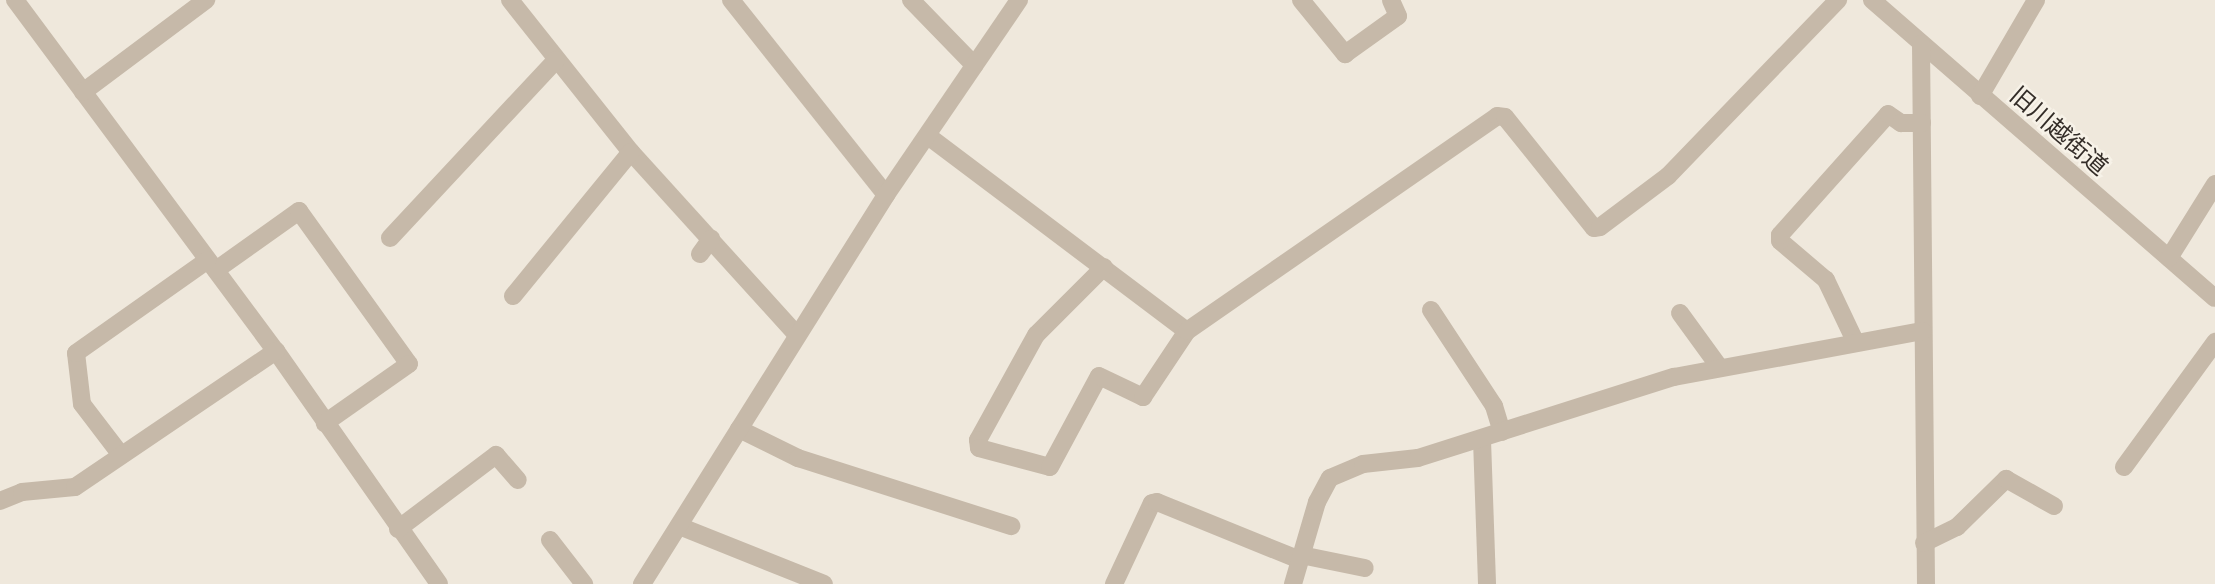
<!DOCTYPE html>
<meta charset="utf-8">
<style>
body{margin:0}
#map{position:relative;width:2215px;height:584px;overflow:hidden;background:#efe8dc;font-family:"IBM Plex Sans","Noto Sans JP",sans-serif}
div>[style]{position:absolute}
.minor>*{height:18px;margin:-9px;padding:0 9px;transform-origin:9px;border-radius:9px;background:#c6b9a9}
span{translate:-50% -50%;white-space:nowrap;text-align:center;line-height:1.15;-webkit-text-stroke:5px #f7f2e8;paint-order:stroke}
.street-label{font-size:24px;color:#342d28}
</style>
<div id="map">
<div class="minor">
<div style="left:15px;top:0;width:437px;rotate:53.4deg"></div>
<div style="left:276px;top:351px;width:284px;rotate:55deg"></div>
<div style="left:510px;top:0;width:194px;rotate:51.5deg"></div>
<div style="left:631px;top:152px;width:246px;rotate:47.8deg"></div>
<div style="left:731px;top:0;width:249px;rotate:51.5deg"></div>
<div style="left:911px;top:0;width:91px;rotate:45.9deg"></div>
<div style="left:1301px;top:0;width:70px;rotate:50.8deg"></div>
<div style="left:1345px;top:54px;width:65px;rotate:-35.6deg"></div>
<div style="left:1398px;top:16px;width:17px;rotate:-114deg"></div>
<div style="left:1872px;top:0;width:454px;rotate:41deg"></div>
<div style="left:1921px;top:44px;width:540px;rotate:89.47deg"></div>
<div style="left:83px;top:92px;width:154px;rotate:-36.8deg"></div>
<div style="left:1980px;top:96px;width:111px;rotate:-59.7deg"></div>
<div style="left:928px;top:136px;width:324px;rotate:37deg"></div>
<div style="left:390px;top:238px;width:243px;rotate:-47deg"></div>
<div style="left:700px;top:254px;width:19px;rotate:-54deg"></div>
<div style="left:2169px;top:258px;width:87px;rotate:-58.1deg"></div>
<div style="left:1104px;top:267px;width:96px;rotate:135deg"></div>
<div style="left:1036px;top:335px;width:120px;rotate:118.9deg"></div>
<div style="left:978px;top:440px;width:8px;rotate:83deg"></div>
<div style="left:979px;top:448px;width:73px;rotate:15deg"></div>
<div style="left:1050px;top:467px;width:103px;rotate:-61.7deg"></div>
<div style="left:1099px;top:376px;width:49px;rotate:25.5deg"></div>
<div style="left:1143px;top:397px;width:79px;rotate:-56.3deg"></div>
<div style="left:1187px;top:331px;width:377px;rotate:-34.7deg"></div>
<div style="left:1497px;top:116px;width:8px;rotate:7deg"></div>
<div style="left:1505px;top:117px;width:142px;rotate:51.3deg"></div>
<div style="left:1594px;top:228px;width:6px;rotate:-9deg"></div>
<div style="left:1600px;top:227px;width:85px;rotate:-36.9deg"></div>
<div style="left:1668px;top:176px;width:245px;rotate:-46deg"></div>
<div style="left:216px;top:270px;width:102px;rotate:-35.4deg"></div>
<div style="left:299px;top:211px;width:188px;rotate:54.3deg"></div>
<div style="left:409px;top:364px;width:103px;rotate:144.9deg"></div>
<div style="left:513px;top:296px;width:186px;rotate:-50.7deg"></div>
<div style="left:1431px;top:310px;width:115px;rotate:56.7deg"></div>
<div style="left:1494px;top:406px;width:27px;rotate:73deg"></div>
<div style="left:1680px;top:313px;width:68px;rotate:54deg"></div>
<div style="left:1855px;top:341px;width:68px;rotate:-115.4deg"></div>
<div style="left:1826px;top:280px;width:60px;rotate:-139.7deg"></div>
<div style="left:1780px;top:241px;width:6px;rotate:-90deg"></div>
<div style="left:1780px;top:235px;width:162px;rotate:-48.2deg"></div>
<div style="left:1888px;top:114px;width:16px;rotate:35deg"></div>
<div style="left:1901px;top:123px;width:21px"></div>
<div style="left:739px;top:429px;width:66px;rotate:26.2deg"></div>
<div style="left:798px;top:458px;width:224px;rotate:17.7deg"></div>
<div style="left:1482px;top:440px;width:144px;rotate:88deg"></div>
<div style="left:121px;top:455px;width:64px;rotate:-127.4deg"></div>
<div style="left:82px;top:404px;width:51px;rotate:-96.7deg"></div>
<div style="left:76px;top:353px;width:161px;rotate:-35.2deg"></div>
<div style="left:2124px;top:467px;width:155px;rotate:-53.9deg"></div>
<div style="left:0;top:501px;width:24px;rotate:-22deg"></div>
<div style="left:22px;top:492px;width:53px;rotate:-5.4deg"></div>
<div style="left:75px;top:487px;width:243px;rotate:-34.1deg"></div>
<div style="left:679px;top:526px;width:156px;rotate:21.8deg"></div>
<div style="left:398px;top:529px;width:123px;rotate:-37.1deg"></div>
<div style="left:496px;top:455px;width:33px;rotate:49deg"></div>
<div style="left:550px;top:540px;width:56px;rotate:52.3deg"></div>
<div style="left:1924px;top:543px;width:37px;rotate:-26deg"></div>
<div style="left:1957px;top:527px;width:69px;rotate:-44.4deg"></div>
<div style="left:2006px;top:479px;width:55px;rotate:29.4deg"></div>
<div style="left:1301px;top:555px;width:65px;rotate:11.5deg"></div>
<div style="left:642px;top:584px;width:459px;rotate:-57.9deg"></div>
<div style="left:886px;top:195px;width:236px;rotate:-55.7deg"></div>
<div style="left:1114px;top:584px;width:89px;rotate:-64.9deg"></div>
<div style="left:1152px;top:503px;width:5px;rotate:-11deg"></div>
<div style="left:1157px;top:502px;width:154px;rotate:22.1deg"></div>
<div style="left:1293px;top:584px;width:85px;rotate:-73.7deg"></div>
<div style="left:1317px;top:502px;width:27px;rotate:-62deg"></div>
<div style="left:1330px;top:478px;width:36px;rotate:-23deg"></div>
<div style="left:1363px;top:464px;width:55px;rotate:-6.2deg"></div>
<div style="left:1418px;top:458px;width:269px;rotate:-17.6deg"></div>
<div style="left:1674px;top:377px;width:253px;rotate:-10.5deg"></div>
</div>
<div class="street-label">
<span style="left:2059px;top:131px;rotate:41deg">旧川越街道</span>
</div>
</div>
